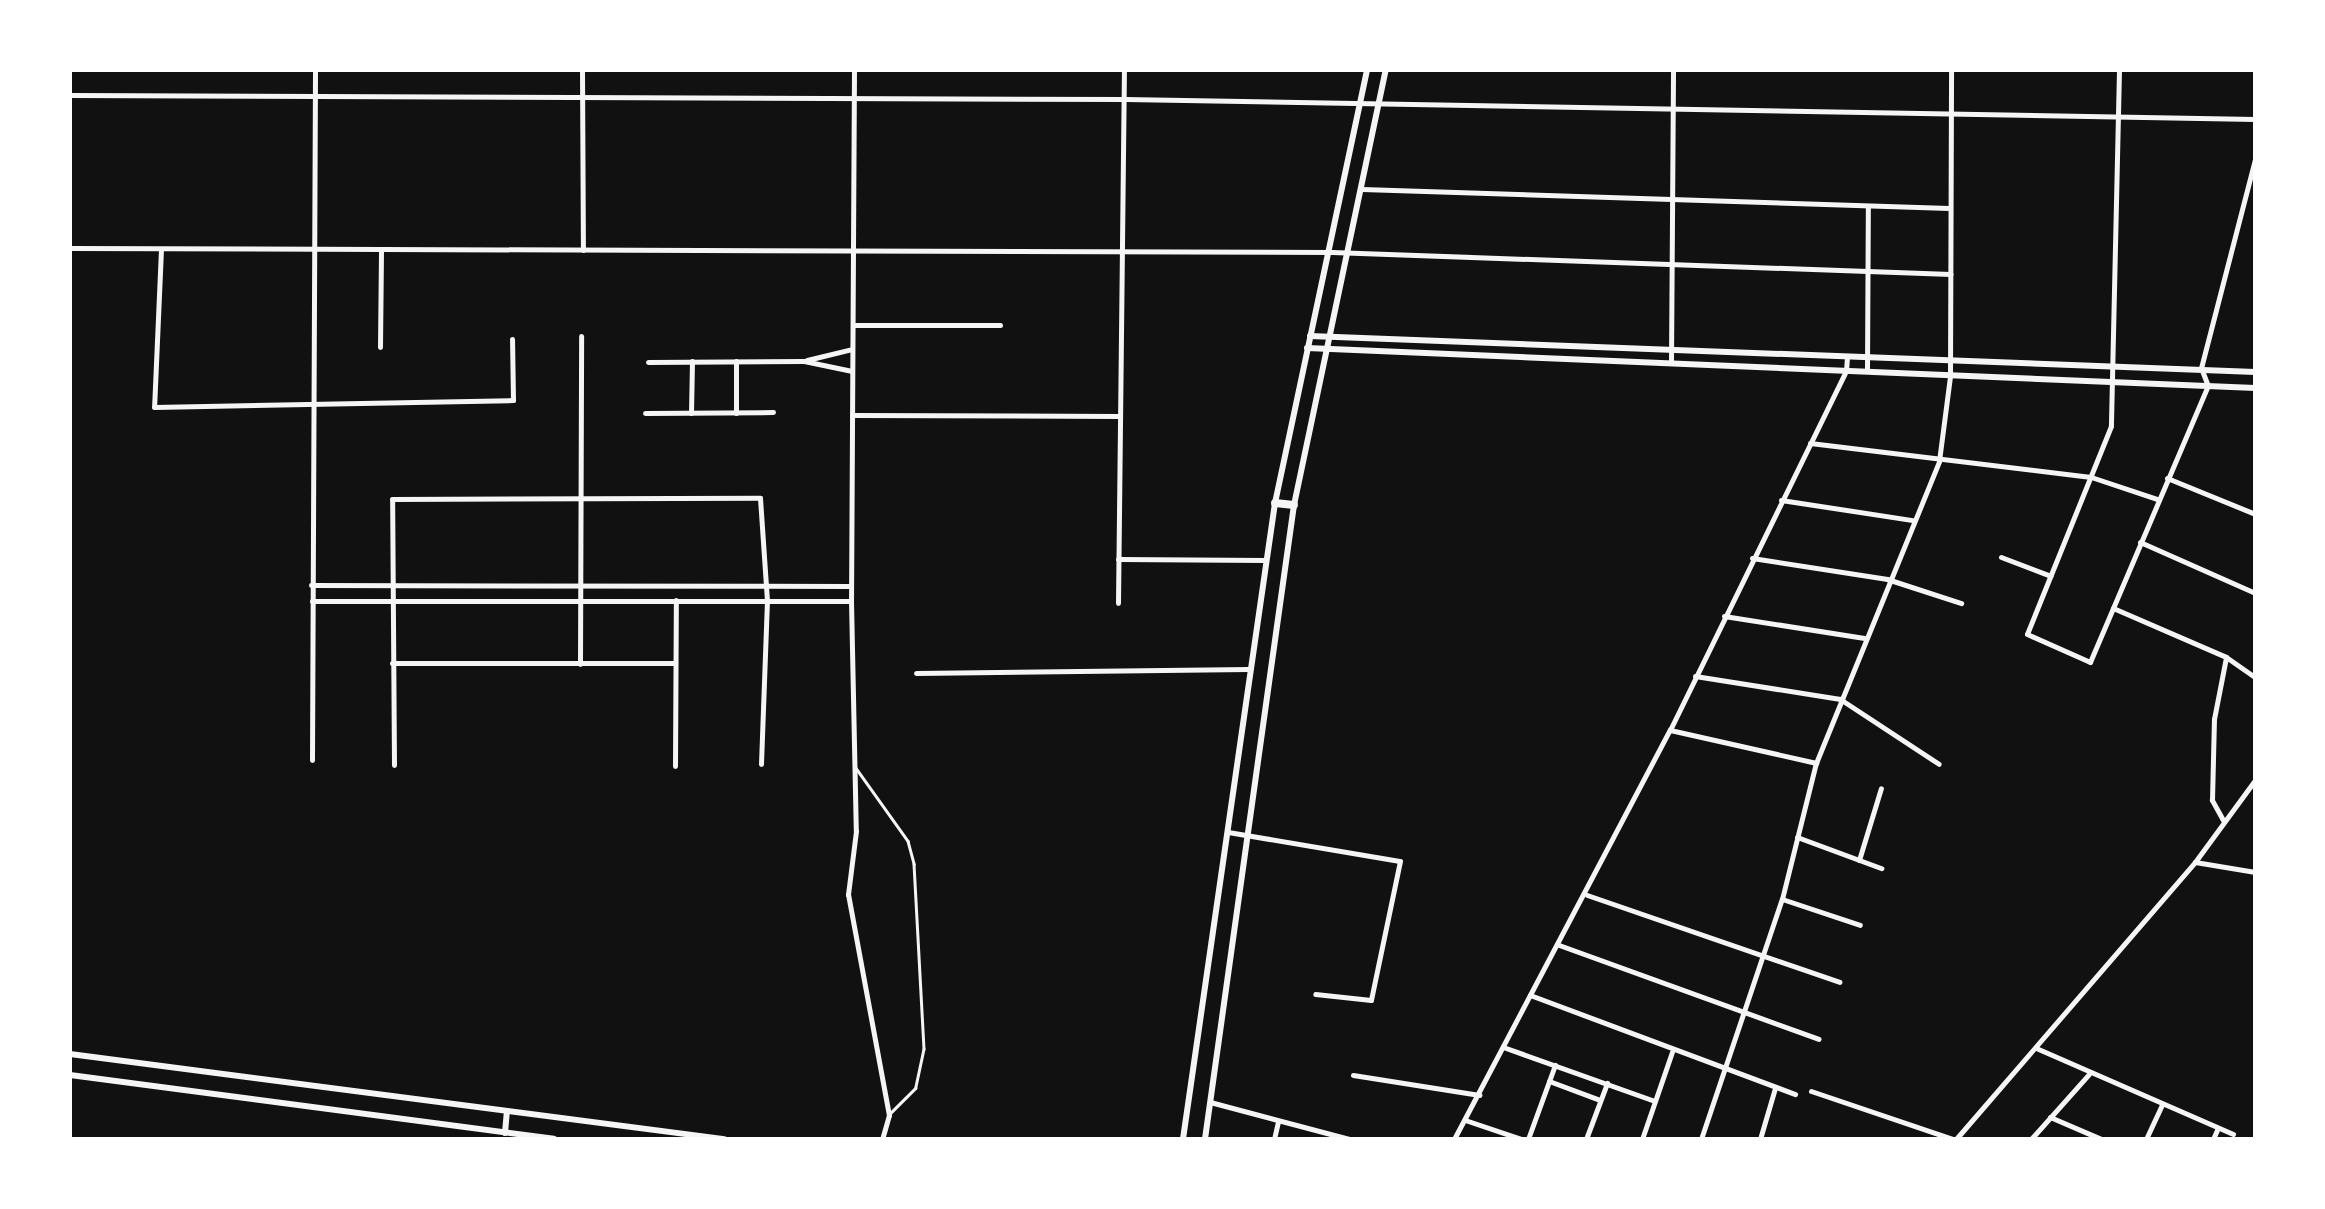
<!DOCTYPE html>
<style>
body{margin:0}
#map{position:relative;width:2325px;height:1209px;overflow:hidden;background:#111;font-family:Quicksand,sans-serif}
div>[style]{position:absolute}
.service>*{height:2.5px;margin:-1.25px;padding:0 1.25px;transform-origin:1.25px;border-radius:1.25px;background:#f5f5f5}
.minor>*{height:5px;margin:-2.5px;padding:0 2.5px;transform-origin:2.5px;border-radius:2.5px;background:#f5f5f5}
.tertiary>*{height:6px;margin:-3px;padding:0 3px;transform-origin:3px;border-radius:3px;background:#f5f5f5}
.secondary>*{height:6px;margin:-3px;padding:0 3px;transform-origin:3px;border-radius:3px;background:#f5f5f5}
.primary>*{height:8px;margin:-4px;padding:0 4px;transform-origin:4px;border-radius:4px;background:#f5f5f5}
span{translate:-50% -50%;white-space:nowrap;text-align:center;line-height:1.15;-webkit-text-stroke:9px #fff;paint-order:stroke}
.frame{position:absolute;inset:0;border:72px solid #fff;pointer-events:none}
</style>
<div id="map">
<div class="service">
<div style="left:856px;top:768px;width:90px;rotate:54.5deg"></div>
<div style="left:908px;top:841px;width:24px;rotate:75deg"></div>
<div style="left:914px;top:864px;width:185px;rotate:86.9deg"></div>
<div style="left:924px;top:1049px;width:40px;rotate:102deg"></div>
<div style="left:916px;top:1088px;width:37px;rotate:135deg"></div>
</div>
<div class="minor">
<div style="left:582px;top:70px;width:180px;rotate:89.7deg"></div>
<div style="left:854px;top:70px;width:531px;rotate:90.32deg"></div>
<div style="left:851px;top:601px;width:230px;rotate:88.8deg"></div>
<div style="left:856px;top:831px;width:64px;rotate:97.2deg"></div>
<div style="left:848px;top:894px;width:225px;rotate:79.5deg"></div>
<div style="left:889px;top:1115px;width:25px;rotate:106deg"></div>
<div style="left:2119px;top:70px;width:356px;rotate:91.3deg"></div>
<div style="left:2111px;top:426px;width:224px;rotate:112deg"></div>
<div style="left:2027px;top:634px;width:69px;rotate:24deg"></div>
<div style="left:2090px;top:662px;width:300px;rotate:-66.9deg"></div>
<div style="left:2208px;top:386px;width:19px;rotate:-111deg"></div>
<div style="left:2201px;top:368px;width:216px;rotate:-75.5deg"></div>
<div style="left:70px;top:95px;width:1055px;rotate:0.22deg"></div>
<div style="left:1125px;top:99px;width:1130px;rotate:1.01deg"></div>
<div style="left:1362px;top:189px;width:587px;rotate:1.85deg"></div>
<div style="left:70px;top:248px;width:1262px;rotate:0.18deg"></div>
<div style="left:1332px;top:252px;width:619px;rotate:2.04deg"></div>
<div style="left:161px;top:249px;width:158px;rotate:92.5deg"></div>
<div style="left:154px;top:407px;width:359px;rotate:-1.1deg"></div>
<div style="left:513px;top:400px;width:61px;rotate:-90.9deg"></div>
<div style="left:853px;top:325px;width:147px"></div>
<div style="left:380px;top:347px;width:97px;rotate:-89.4deg"></div>
<div style="left:807px;top:360px;width:46px;rotate:-13.7deg"></div>
<div style="left:1671px;top:361px;width:291px;rotate:-89.6deg"></div>
<div style="left:648px;top:362px;width:156px;rotate:-0.4deg"></div>
<div style="left:804px;top:361px;width:49px;rotate:11.8deg"></div>
<div style="left:1867px;top:371px;width:165px;rotate:-89.7deg"></div>
<div style="left:645px;top:413px;width:128px;rotate:-0.4deg"></div>
<div style="left:691px;top:413px;width:52px;rotate:-88.9deg"></div>
<div style="left:736px;top:413px;width:52px;rotate:-90deg"></div>
<div style="left:852px;top:415px;width:267px;rotate:0.2deg"></div>
<div style="left:1810px;top:443px;width:283px;rotate:6.9deg"></div>
<div style="left:2091px;top:477px;width:70px;rotate:18.4deg"></div>
<div style="left:2167px;top:478px;width:95px;rotate:22.2deg"></div>
<div style="left:1781px;top:500px;width:133px;rotate:8.7deg"></div>
<div style="left:2140px;top:542px;width:126px;rotate:23.9deg"></div>
<div style="left:2001px;top:557px;width:53px;rotate:20.8deg"></div>
<div style="left:1752px;top:558px;width:137px;rotate:8.8deg"></div>
<div style="left:1887px;top:579px;width:78px;rotate:18deg"></div>
<div style="left:1118px;top:559px;width:147px;rotate:0.4deg"></div>
<div style="left:311px;top:585px;width:540px;rotate:0.11deg"></div>
<div style="left:312px;top:601px;width:539px"></div>
<div style="left:1118px;top:603px;width:533px;rotate:-89.36deg"></div>
<div style="left:2113px;top:608px;width:123px;rotate:23.4deg"></div>
<div style="left:2226px;top:657px;width:35px;rotate:35deg"></div>
<div style="left:1724px;top:616px;width:142px;rotate:8.9deg"></div>
<div style="left:392px;top:663px;width:283px"></div>
<div style="left:580px;top:664px;width:328px;rotate:-89.8deg"></div>
<div style="left:916px;top:673px;width:332px;rotate:-0.7deg"></div>
<div style="left:1695px;top:676px;width:147px;rotate:9deg"></div>
<div style="left:1840px;top:699px;width:118px;rotate:33.3deg"></div>
<div style="left:1670px;top:730px;width:150px;rotate:12.7deg"></div>
<div style="left:312px;top:760px;width:690px;rotate:-89.75deg"></div>
<div style="left:394px;top:765px;width:266px;rotate:-90.4deg"></div>
<div style="left:392px;top:499px;width:368px;rotate:-0.2deg"></div>
<div style="left:760px;top:498px;width:102px;rotate:86.1deg"></div>
<div style="left:767px;top:600px;width:164px;rotate:92.1deg"></div>
<div style="left:675px;top:766px;width:166px;rotate:-89.7deg"></div>
<div style="left:2223px;top:820px;width:23px;rotate:-119deg"></div>
<div style="left:2212px;top:800px;width:81px;rotate:-88.6deg"></div>
<div style="left:2214px;top:719px;width:63px;rotate:-79deg"></div>
<div style="left:1228px;top:832px;width:174px;rotate:9.6deg"></div>
<div style="left:1400px;top:861px;width:142px;rotate:101.8deg"></div>
<div style="left:1371px;top:1000px;width:56px;rotate:-173.9deg"></div>
<div style="left:1797px;top:837px;width:90px;rotate:20.3deg"></div>
<div style="left:1859px;top:860px;width:75px;rotate:-73deg"></div>
<div style="left:2195px;top:862px;width:61px;rotate:9.5deg"></div>
<div style="left:1587px;top:895px;width:267px;rotate:19deg"></div>
<div style="left:1782px;top:899px;width:82px;rotate:18.4deg"></div>
<div style="left:1559px;top:945px;width:276px;rotate:19.9deg"></div>
<div style="left:1530px;top:995px;width:283px;rotate:20.5deg"></div>
<div style="left:1503px;top:1047px;width:161px;rotate:19.6deg"></div>
<div style="left:2036px;top:1048px;width:215px;rotate:23.6deg"></div>
<div style="left:1353px;top:1075px;width:128px;rotate:9deg"></div>
<div style="left:1549px;top:1081px;width:54px;rotate:20.4deg"></div>
<div style="left:1811px;top:1091px;width:150px;rotate:18.7deg"></div>
<div style="left:1210px;top:1102px;width:144px;rotate:14.9deg"></div>
<div style="left:2050px;top:1117px;width:56px;rotate:23.3deg"></div>
<div style="left:1465px;top:1120px;width:59px;rotate:18.7deg"></div>
<div style="left:1274px;top:1139px;width:17px;rotate:-77deg"></div>
<div style="left:1454px;top:1139px;width:463px;rotate:-62.2deg"></div>
<div style="left:1670px;top:730px;width:400px;rotate:-63.9deg"></div>
<div style="left:1846px;top:371px;width:14px;rotate:-86deg"></div>
<div style="left:1528px;top:1139px;width:79px;rotate:-70deg"></div>
<div style="left:1586px;top:1139px;width:60px;rotate:-69.4deg"></div>
<div style="left:1642px;top:1139px;width:92px;rotate:-71deg"></div>
<div style="left:1701px;top:1139px;width:253px;rotate:-71.4deg"></div>
<div style="left:1782px;top:899px;width:140px;rotate:-76deg"></div>
<div style="left:1816px;top:763px;width:326px;rotate:-67.8deg"></div>
<div style="left:1939px;top:461px;width:86px;rotate:-82.6deg"></div>
<div style="left:1950px;top:376px;width:306px;rotate:-89.8deg"></div>
<div style="left:1760px;top:1139px;width:53px;rotate:-73.6deg"></div>
<div style="left:1956px;top:1139px;width:366px;rotate:-49.2deg"></div>
<div style="left:2195px;top:862px;width:102px;rotate:-53.8deg"></div>
<div style="left:2031px;top:1139px;width:87px;rotate:-48.3deg"></div>
<div style="left:2146px;top:1139px;width:38px;rotate:-65deg"></div>
<div style="left:2213px;top:1139px;width:12px;rotate:-66deg"></div>
</div>
<div class="tertiary">
<div style="left:1310px;top:336px;width:946px;rotate:2.18deg"></div>
<div style="left:1307px;top:348px;width:949px;rotate:2.42deg"></div>
<div style="left:70px;top:1054px;width:660px;rotate:7.41deg"></div>
<div style="left:70px;top:1075px;width:488px;rotate:7.5deg"></div>
<div style="left:505px;top:1133px;width:22px;rotate:-85deg"></div>
</div>
<div class="secondary">
<div style="left:1183px;top:1139px;width:643px;rotate:-81.77deg"></div>
<div style="left:1275px;top:503px;width:443px;rotate:-78deg"></div>
<div style="left:1205px;top:1139px;width:640px;rotate:-82.01deg"></div>
<div style="left:1294px;top:505px;width:445px;rotate:-78.1deg"></div>
</div>
<div class="primary">
<div style="left:1275px;top:503px;width:19px;rotate:6deg"></div>
</div>
<div class="frame"></div>
</div>
